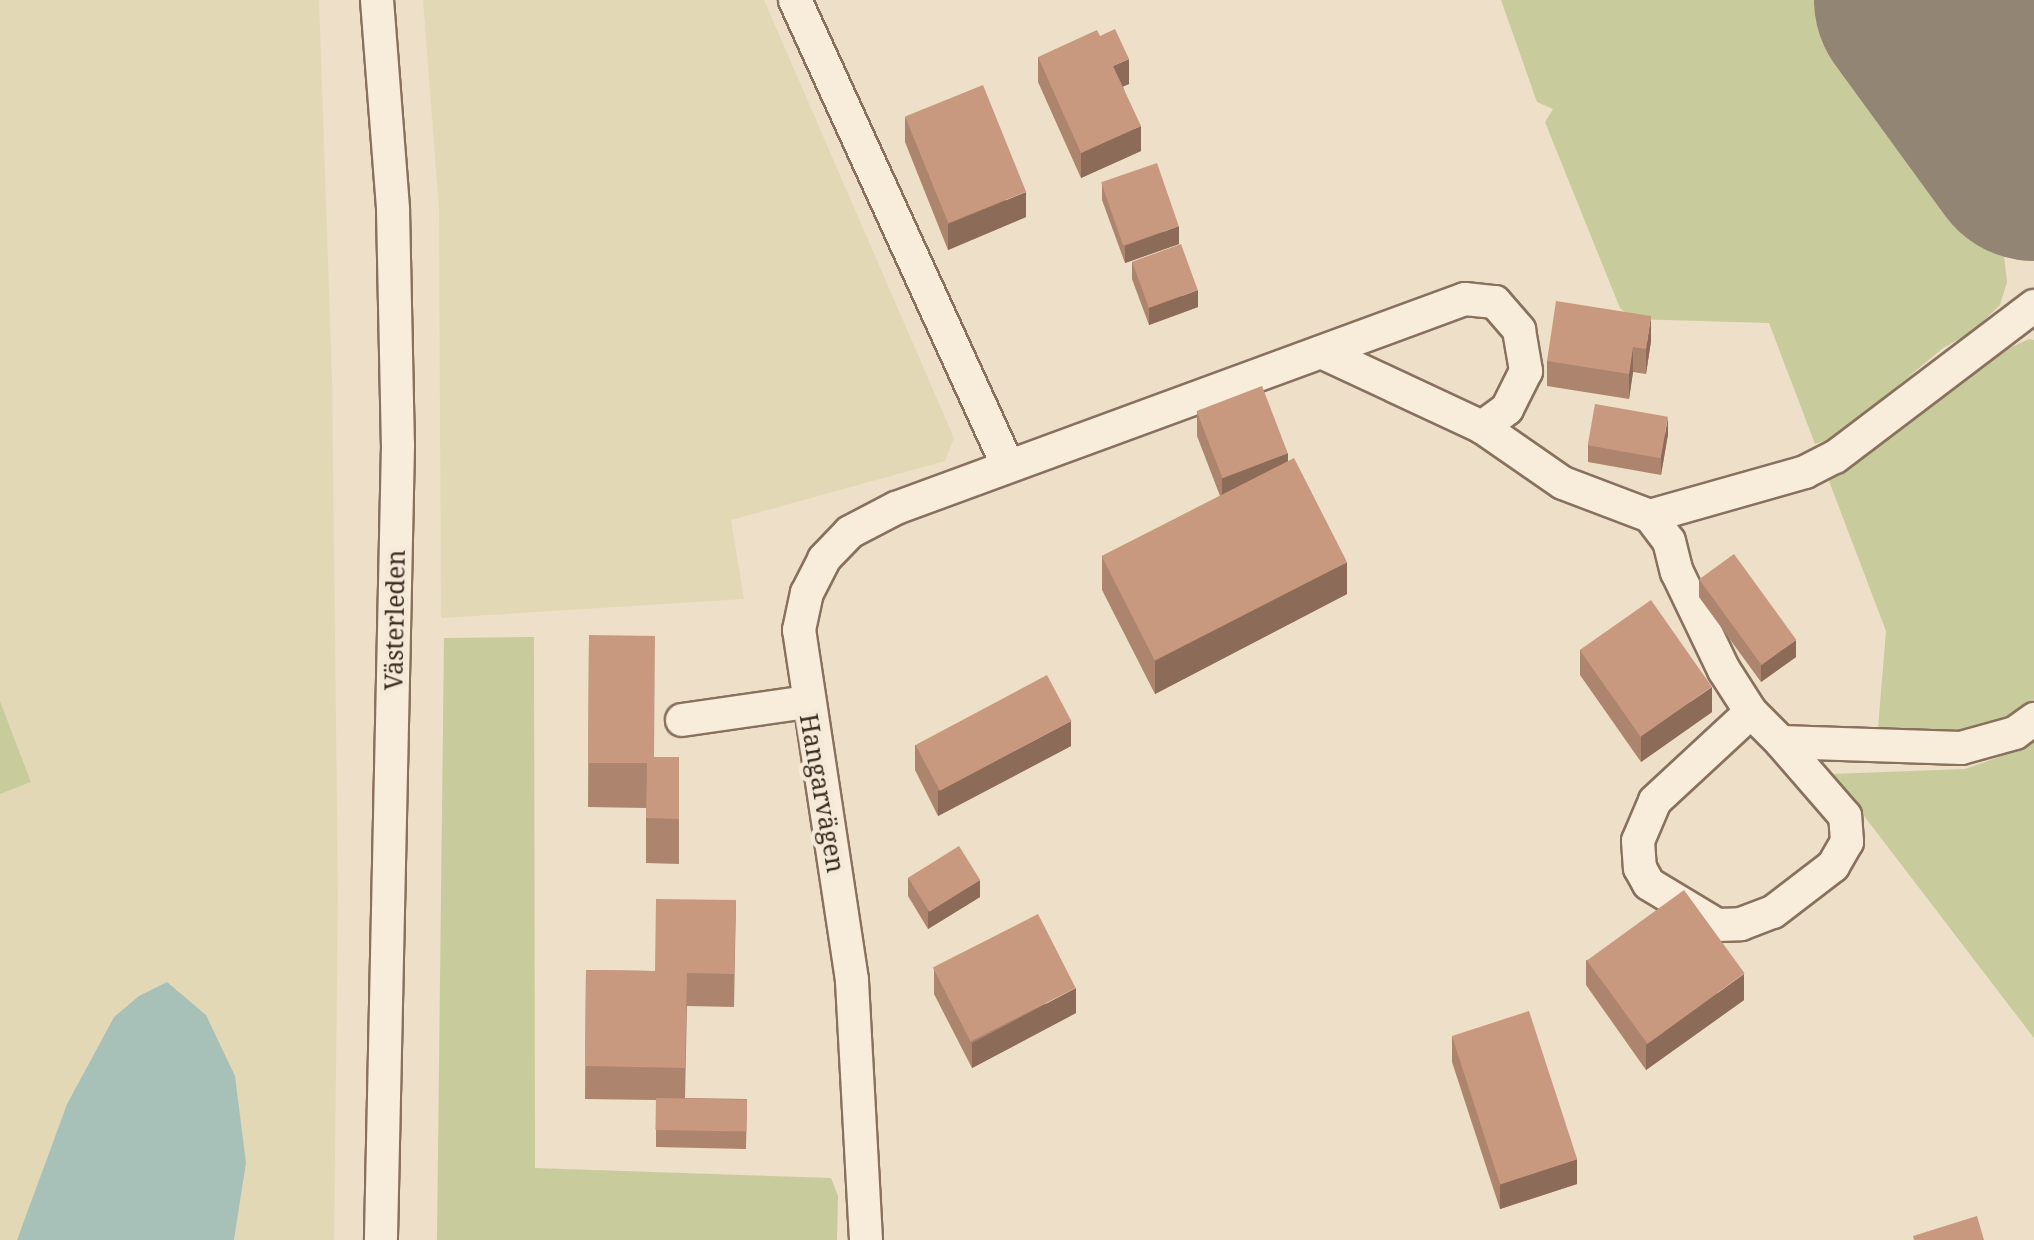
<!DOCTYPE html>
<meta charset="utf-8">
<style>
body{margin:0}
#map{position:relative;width:2034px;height:1240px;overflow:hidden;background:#eddfc8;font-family:"Noto Serif",serif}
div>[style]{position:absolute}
.farmland>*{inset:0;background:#e2d8b5}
.green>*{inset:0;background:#c8cb9c}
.water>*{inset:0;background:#a8c1b8}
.runway>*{height:220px;margin:-110px;padding:0 110px;transform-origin:110px;border-radius:110px;background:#938574}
.roads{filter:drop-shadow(2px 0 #88715d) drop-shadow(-2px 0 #88715d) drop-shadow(0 2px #88715d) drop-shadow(0 -2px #88715d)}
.minor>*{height:32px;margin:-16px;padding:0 16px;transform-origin:16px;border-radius:16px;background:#f8eddb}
.wall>*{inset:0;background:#ad846d}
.shaded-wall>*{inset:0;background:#8d6b59}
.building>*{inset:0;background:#c9997f;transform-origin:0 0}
span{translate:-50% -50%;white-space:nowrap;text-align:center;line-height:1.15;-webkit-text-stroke:9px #f4ead7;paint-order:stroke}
.street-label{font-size:25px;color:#392b20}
</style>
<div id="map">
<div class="farmland">
<div style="clip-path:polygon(0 0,319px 0,332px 379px,338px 897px,334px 1240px,234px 1240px,246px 1163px,114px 1017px,67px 1104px,17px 1240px,0 1240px,0 794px,31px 782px,0 701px)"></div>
<div style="clip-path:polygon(423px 0,764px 0,954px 438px,945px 461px,731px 520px,744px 599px,441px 618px,439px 209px)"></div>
</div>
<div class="green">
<div style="clip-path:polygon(1501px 0,1828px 0,2003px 247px,2007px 282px,2000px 305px,1972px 332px,1943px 348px,1838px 436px,1815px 444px,1769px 323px,1632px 319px,1620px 308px,1545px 122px,1553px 109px,1537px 102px)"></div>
<div style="clip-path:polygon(2029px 339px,2034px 340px,2034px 699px,2008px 717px,1960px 736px,1878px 728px,1886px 631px,1829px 481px,1990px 357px)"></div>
<div style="clip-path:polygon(534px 637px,535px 1168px,831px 1178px,838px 1196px,837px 1240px,437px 1240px,444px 638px)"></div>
<div style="clip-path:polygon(0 701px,31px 782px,0 794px)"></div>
<div style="clip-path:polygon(2034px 735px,2034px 1038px,1832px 774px,1965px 769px,2010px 753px)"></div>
</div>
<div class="water">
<div style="clip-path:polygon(167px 982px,206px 1015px,235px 1076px,246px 1163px,234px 1240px,17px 1240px,67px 1104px,114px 1017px,139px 996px)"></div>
</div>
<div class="runway">
<div style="left:1924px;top:0;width:187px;rotate:53.9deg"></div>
</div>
<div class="roads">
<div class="minor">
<div style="left:377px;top:0;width:211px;rotate:85.6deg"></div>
<div style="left:393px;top:210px;width:235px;rotate:88.8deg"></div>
<div style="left:398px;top:445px;width:795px;rotate:91.23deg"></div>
<div style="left:795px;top:0;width:512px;rotate:65.44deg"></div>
<div style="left:1482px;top:427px;width:98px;rotate:34.7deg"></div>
<div style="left:1563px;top:483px;width:93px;rotate:20.8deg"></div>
<div style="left:1650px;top:516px;width:161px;rotate:-15.8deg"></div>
<div style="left:1805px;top:472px;width:34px;rotate:-27deg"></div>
<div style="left:1835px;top:457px;width:250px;rotate:-37.2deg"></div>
<div style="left:1650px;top:516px;width:31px;rotate:53deg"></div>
<div style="left:1669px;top:541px;width:32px;rotate:76deg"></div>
<div style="left:1677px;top:572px;width:109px;rotate:64.4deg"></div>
<div style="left:1724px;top:670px;width:50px;rotate:57.3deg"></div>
<div style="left:1751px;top:712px;width:42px;rotate:45deg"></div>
<div style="left:1781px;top:742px;width:180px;rotate:1.9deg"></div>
<div style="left:1961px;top:748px;width:56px;rotate:-15.5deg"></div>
<div style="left:2015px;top:733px;width:24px;rotate:-36deg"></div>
<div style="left:1751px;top:712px;width:131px;rotate:137.2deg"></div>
<div style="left:1655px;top:801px;width:43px;rotate:113deg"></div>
<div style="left:1638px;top:841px;width:27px;rotate:86deg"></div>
<div style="left:1640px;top:868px;width:18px;rotate:61deg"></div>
<div style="left:1649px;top:884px;width:79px;rotate:31.1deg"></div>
<div style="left:1717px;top:925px;width:24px;rotate:-2deg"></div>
<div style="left:1741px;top:924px;width:34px;rotate:-21deg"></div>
<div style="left:1773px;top:912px;width:76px;rotate:-37.5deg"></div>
<div style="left:1833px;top:866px;width:28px;rotate:-60deg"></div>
<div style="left:1847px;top:842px;width:26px;rotate:-94deg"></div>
<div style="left:1845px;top:816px;width:98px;rotate:-130.9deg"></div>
<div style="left:682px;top:720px;width:126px;rotate:-8.2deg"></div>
<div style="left:866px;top:1240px;width:260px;rotate:-93.1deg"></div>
<div style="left:852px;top:980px;width:354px;rotate:-98.6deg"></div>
<div style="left:799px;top:630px;width:38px;rotate:-78deg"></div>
<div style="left:807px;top:593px;width:38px;rotate:-63deg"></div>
<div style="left:824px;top:559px;width:37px;rotate:-46deg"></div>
<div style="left:850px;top:532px;width:52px;rotate:-27.6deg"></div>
<div style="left:896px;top:508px;width:606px;rotate:-20.17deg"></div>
<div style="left:1465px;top:299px;width:30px;rotate:6deg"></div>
<div style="left:1495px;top:302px;width:37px;rotate:49deg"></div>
<div style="left:1519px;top:330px;width:42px;rotate:80.3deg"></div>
<div style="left:1526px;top:371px;width:42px;rotate:116.6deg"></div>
<div style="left:1507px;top:409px;width:31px;rotate:144deg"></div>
<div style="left:1482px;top:427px;width:175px;rotate:-155deg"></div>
</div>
</div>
<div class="wall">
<div style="clip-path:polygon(1038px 57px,1129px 84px,1123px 86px,1141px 151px,1081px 178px,1038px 82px)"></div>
<div style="clip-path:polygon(905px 117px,1026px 217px,948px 250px,905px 142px)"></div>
<div style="clip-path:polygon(1102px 183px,1179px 244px,1125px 263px,1102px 200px)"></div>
<div style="clip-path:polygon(1132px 262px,1198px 307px,1149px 325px,1132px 279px)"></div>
<div style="clip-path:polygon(1651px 341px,1646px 374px,1633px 372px,1629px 399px,1547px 386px,1547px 361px)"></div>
<div style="clip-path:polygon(1197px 411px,1288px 461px,1347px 594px,1155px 694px,1102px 590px,1102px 557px,1220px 496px,1197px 436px)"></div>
<div style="clip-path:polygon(1668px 434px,1661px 475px,1588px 462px,1588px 445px)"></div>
<div style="clip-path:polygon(1699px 579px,1796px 657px,1761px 682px,1699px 597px)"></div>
<div style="clip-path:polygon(589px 635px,654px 757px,679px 757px,679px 864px,646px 863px,646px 808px,588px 807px)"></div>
<div style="clip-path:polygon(1580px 650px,1712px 712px,1641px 762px,1580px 675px)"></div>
<div style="clip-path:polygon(915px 745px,1071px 746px,938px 816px,915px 770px)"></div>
<div style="clip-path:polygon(908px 878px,980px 897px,928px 929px,908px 896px)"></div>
<div style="clip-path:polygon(736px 900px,734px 1007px,687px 1006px,685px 1098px,747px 1099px,746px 1149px,656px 1147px,656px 1100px,585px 1099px,586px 970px,655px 971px)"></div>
<div style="clip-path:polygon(1586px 960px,1744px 1000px,1646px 1070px,1586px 985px)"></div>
<div style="clip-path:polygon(934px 969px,1076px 1013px,972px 1068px,934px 994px)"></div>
<div style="clip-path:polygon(1452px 1036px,1577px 1184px,1500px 1209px,1452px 1062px)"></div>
</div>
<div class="shaded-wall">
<div style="clip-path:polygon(1129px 59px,1129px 84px,1113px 91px,1113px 66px)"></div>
<div style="clip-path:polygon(1141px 126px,1141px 151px,1081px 178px,1081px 153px)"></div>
<div style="clip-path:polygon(1026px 192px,1026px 217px,948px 250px,948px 224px)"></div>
<div style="clip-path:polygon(1179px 226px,1179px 244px,1125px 263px,1125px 246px)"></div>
<div style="clip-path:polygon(1198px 290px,1198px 307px,1149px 325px,1149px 308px)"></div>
<div style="clip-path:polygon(1651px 316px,1651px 341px,1646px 374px,1646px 349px)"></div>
<div style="clip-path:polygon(1633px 347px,1633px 372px,1629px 399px,1629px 374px)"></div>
<div style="clip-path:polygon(1668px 417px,1668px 434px,1661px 475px,1661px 457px)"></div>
<div style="clip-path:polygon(1288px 453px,1288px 478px,1222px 503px,1222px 478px)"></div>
<div style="clip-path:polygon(1347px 562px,1347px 594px,1155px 694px,1155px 661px)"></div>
<div style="clip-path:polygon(1796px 640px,1796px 657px,1761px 682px,1761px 665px)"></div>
<div style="clip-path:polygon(1712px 687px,1712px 712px,1641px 762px,1641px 736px)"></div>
<div style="clip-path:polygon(1071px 721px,1071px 746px,938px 816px,938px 791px)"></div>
<div style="clip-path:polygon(980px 880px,980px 897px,928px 929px,928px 911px)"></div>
<div style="clip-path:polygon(1744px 974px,1744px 1000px,1646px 1070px,1646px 1045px)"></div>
<div style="clip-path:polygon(1076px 988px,1076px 1013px,972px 1068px,972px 1043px)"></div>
<div style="clip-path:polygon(1577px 1159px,1577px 1184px,1500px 1209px,1500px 1184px)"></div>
</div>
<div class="building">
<div style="clip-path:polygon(1115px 29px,1129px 59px,1113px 66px,1141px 126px,1081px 153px,1038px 57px,1097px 30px,1100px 36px)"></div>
<div style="left:983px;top:85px;width:115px;height:84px;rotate:68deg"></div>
<div style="left:1157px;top:163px;width:67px;height:59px;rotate:71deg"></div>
<div style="left:1181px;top:244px;width:49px;height:52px;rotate:70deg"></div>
<div style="clip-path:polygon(1556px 301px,1651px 316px,1646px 349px,1633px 347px,1629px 374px,1547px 361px)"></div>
<div style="left:1262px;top:386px;width:72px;height:70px;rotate:69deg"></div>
<div style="left:1595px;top:404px;width:74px;height:42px;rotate:10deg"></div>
<div style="left:1294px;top:458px;width:117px;height:216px;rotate:63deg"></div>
<div style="left:1734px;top:554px;width:106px;height:43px;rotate:54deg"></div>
<div style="left:1651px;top:600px;width:106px;height:87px;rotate:55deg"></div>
<div style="clip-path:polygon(589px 635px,655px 636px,654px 757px,679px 757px,679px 819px,646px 818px,647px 763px,588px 763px)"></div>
<div style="left:1047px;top:675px;width:52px;height:149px;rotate:62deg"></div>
<div style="left:959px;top:846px;width:40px;height:60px;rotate:58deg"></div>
<div style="left:1684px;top:890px;width:103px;height:120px;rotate:54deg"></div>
<div style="clip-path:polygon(656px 899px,736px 900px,734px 974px,687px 973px,685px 1068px,585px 1066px,586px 970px,655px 971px)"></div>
<div style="left:1038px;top:914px;width:83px;height:118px;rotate:63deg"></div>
<div style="left:1529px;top:1011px;width:156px;height:81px;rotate:72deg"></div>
<div style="left:656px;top:1098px;width:91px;height:32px;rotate:1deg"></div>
<div style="clip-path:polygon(1977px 1216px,1984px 1240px,1914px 1240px,1913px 1236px)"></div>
</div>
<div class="street-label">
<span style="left:394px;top:620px;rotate:-89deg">Västerleden</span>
<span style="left:823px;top:793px;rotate:80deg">Hangarvägen</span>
</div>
</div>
